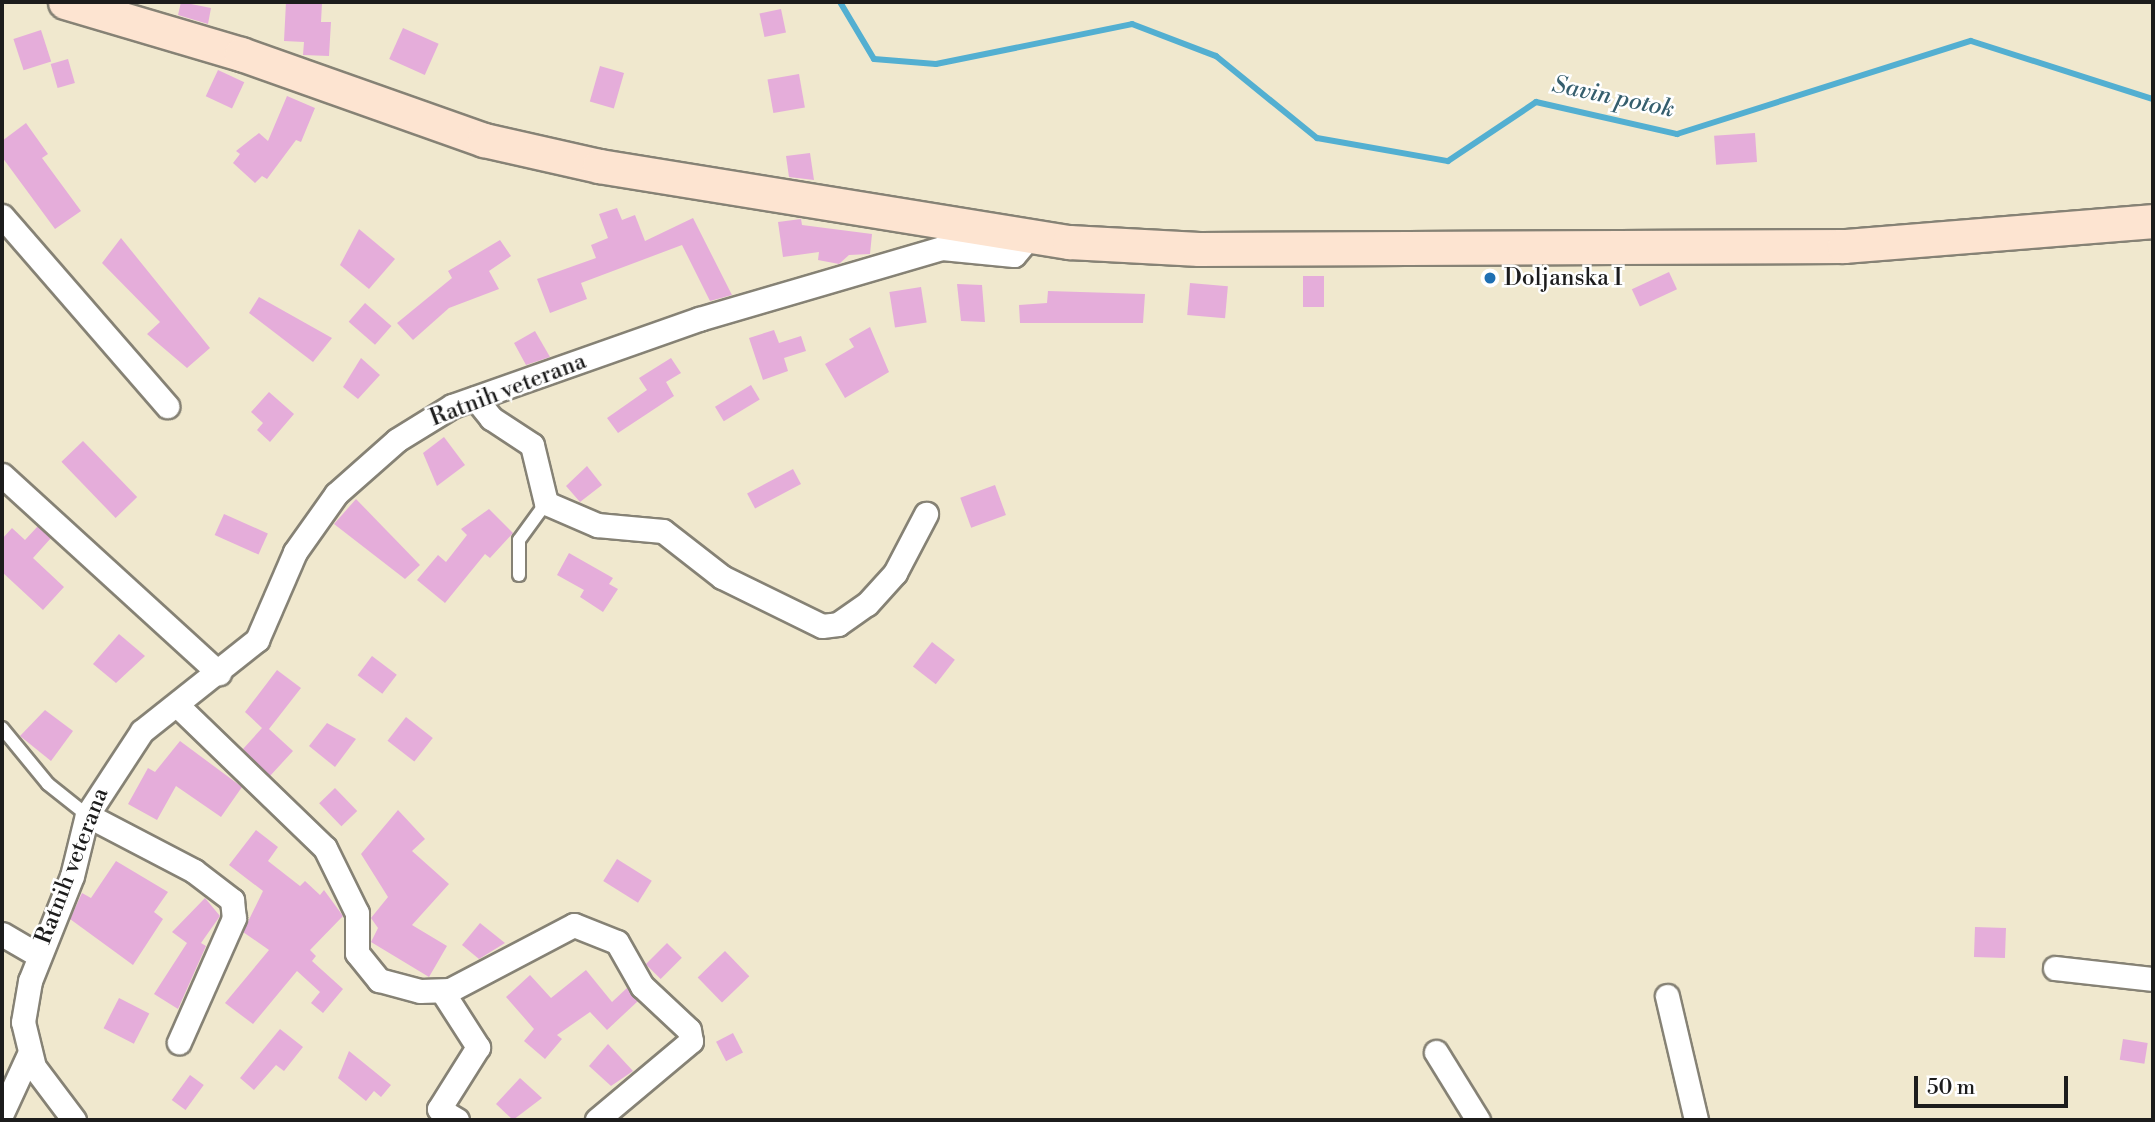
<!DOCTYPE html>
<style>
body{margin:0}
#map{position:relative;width:2155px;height:1122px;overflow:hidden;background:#f0e8ce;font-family:"Libre Bodoni",serif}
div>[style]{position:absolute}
.stream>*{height:6px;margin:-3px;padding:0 3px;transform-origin:3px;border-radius:3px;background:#53afd1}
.building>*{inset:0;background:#e5adda;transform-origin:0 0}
.roads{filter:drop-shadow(2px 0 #868275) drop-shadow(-2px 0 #868275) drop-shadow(0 2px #868275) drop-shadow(0 -2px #868275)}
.lane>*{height:12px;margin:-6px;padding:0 6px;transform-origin:6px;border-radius:6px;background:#fff}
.street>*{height:23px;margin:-11.5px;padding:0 11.5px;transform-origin:11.5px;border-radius:11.5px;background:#fff}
.secondary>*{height:33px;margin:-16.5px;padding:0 16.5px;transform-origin:16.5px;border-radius:16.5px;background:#fde4d1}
.dots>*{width:19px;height:19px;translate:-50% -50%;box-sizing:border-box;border:4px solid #fff;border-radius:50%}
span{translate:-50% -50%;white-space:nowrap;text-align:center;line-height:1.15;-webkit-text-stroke:5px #fff;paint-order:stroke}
.poi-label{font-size:23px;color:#1c1c1c}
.left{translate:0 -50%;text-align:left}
.street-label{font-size:23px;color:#1c1c1c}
.water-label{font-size:24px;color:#355e6d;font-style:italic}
.frame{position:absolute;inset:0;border:4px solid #1c1c1c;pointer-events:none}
.scale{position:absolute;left:1914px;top:1076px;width:154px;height:32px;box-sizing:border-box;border:4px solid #1c1c1c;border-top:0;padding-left:9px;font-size:21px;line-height:24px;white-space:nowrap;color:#1c1c1c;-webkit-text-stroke:5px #fff;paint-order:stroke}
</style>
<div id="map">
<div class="stream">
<div style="left:840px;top:2px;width:66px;rotate:59.2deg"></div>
<div style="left:874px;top:59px;width:62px;rotate:4.6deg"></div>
<div style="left:936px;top:64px;width:200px;rotate:-11.5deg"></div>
<div style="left:1132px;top:24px;width:90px;rotate:20.9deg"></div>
<div style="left:1216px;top:56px;width:130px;rotate:39.1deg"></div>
<div style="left:1317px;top:138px;width:133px;rotate:10deg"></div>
<div style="left:1448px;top:161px;width:106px;rotate:-33.8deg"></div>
<div style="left:1536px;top:102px;width:145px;rotate:12.8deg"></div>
<div style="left:1677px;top:134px;width:308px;rotate:-17.6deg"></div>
<div style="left:1971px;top:41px;width:191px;rotate:17.7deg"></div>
</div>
<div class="building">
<div style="clip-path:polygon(181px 2px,211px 8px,208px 24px,178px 15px)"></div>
<div style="clip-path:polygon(286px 2px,322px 3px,321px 22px,331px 22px,329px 56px,303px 55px,304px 42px,284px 41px)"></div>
<div style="left:781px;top:9px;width:24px;height:22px;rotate:78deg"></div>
<div style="left:403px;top:28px;width:39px;height:34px;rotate:24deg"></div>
<div style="left:41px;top:30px;width:33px;height:29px;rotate:72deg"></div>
<div style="left:68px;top:59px;width:25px;height:18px;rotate:74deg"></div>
<div style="left:600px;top:66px;width:25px;height:37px;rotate:16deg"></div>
<div style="left:218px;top:70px;width:29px;height:29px;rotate:25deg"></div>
<div style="left:799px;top:74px;width:34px;height:32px;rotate:80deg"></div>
<div style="clip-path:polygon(287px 96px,315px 108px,301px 142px,296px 140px,267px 179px,262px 176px,255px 183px,233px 163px,240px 154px,236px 151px,259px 133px,268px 141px)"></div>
<div style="clip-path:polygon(26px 123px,48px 154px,42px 158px,81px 211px,55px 229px,2px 157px,2px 141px)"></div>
<div style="left:1755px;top:133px;width:29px;height:41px;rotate:86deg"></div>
<div style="clip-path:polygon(810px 153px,814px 180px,789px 177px,786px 156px)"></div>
<div style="clip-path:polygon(617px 208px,622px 220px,635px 215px,645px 241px,693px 218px,732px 295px,710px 301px,682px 245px,581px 283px,587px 299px,550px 313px,537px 279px,596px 258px,591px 245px,608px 238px,599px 214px)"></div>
<div style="clip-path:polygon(801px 219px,802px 225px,872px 234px,870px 254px,849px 255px,839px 264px,818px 260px,819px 252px,783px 257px,778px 222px)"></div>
<div style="clip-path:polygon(359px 229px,395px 259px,369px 289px,340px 265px)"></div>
<div style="clip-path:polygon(121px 238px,210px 348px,187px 368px,147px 334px,160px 322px,102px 263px)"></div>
<div style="clip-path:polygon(500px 240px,511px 256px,489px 271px,499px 289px,449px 308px,413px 340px,397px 323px,452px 278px,448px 271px)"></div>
<div style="left:1669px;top:272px;width:19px;height:41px;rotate:65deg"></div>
<div style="left:1303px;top:276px;width:21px;height:31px"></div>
<div style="left:1190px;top:283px;width:38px;height:32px;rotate:5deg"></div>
<div style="clip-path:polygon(957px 284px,982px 285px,985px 322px,961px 321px)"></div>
<div style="left:921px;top:287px;width:36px;height:32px;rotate:81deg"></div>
<div style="clip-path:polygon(1048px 291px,1145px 294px,1143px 323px,1020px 323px,1019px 305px,1047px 303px)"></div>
<div style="clip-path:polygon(259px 297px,332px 338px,313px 362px,249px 313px)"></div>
<div style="left:365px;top:303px;width:35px;height:25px;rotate:41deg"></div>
<div style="clip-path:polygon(870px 327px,889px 372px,845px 398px,825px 364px,854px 347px,849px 339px)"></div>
<div style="clip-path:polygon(774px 330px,779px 343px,801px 336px,806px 351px,784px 358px,788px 371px,763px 380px,749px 338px)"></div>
<div style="clip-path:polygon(535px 331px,550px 357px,526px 365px,514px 343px)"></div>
<div style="clip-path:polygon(361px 358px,380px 375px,358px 399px,343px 387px)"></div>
<div style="clip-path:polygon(671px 358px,681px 373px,666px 382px,674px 396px,618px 433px,607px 418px,647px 390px,639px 378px)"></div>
<div style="left:751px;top:385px;width:17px;height:42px;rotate:59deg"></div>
<div style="clip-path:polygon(269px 392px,294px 414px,270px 442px,257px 430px,263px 423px,251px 412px)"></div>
<div style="clip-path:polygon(444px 437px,465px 465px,437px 486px,423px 453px)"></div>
<div style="left:83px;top:441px;width:78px;height:30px;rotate:46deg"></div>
<div style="clip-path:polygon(587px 466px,602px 485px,580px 502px,566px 486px)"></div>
<div style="left:793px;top:469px;width:17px;height:52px;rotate:62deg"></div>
<div style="left:995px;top:485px;width:32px;height:37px;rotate:70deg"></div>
<div style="clip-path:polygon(356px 499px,420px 565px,405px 579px,334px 524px)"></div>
<div style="clip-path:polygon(489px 509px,513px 533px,490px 558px,485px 554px,445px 603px,417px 580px,438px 555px,446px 562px,467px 535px,461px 529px)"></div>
<div style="left:224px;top:514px;width:48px;height:23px;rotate:24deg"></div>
<div style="clip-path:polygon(38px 526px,51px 538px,33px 558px,64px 587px,43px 610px,2px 572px,2px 539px,12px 528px,25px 540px)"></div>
<div style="clip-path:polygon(569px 553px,613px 578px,609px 584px,618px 589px,603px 612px,580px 597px,584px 590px,557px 575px)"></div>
<div style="clip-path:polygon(119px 634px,145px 656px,116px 683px,93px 664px)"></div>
<div style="left:932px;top:642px;width:29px;height:31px;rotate:38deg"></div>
<div style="left:372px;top:656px;width:31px;height:24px;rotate:37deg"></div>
<div style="clip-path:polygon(277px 670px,301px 688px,269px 729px,293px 751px,270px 776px,243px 749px,262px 728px,245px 712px)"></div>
<div style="clip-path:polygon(45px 710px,73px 731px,51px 761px,20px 736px)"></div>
<div style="left:406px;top:717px;width:34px;height:30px;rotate:38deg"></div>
<div style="clip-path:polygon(327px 723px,356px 739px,335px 767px,309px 746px)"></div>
<div style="clip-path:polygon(180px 741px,242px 787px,221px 817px,176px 786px,157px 820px,128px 804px,148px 768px,155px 772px)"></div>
<div style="left:335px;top:788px;width:32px;height:22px;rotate:46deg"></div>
<div style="clip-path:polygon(398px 810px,425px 839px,412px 851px,449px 884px,412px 925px,447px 946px,429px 977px,371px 942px,378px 928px,371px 918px,388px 897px,361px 854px)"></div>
<div style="clip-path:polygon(256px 830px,278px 847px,268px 861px,300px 886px,305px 881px,320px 895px,324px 890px,343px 916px,310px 950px,316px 956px,312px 961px,343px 989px,323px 1013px,311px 1003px,320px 992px,297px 971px,253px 1024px,225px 1003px,269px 950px,243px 932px,263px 891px,229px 865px)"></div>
<div style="left:617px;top:859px;width:41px;height:26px;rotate:32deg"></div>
<div style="clip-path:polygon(116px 861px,168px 892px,154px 912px,163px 919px,133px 965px,70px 919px,82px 893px,91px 898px)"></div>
<div style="clip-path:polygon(205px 898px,220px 916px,201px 943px,206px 946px,178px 1009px,154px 994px,187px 943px,172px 932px)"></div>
<div style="clip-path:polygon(480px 923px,505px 943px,479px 959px,462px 945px)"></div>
<div style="left:1975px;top:927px;width:31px;height:30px;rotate:2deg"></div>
<div style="left:667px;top:943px;width:21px;height:30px;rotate:45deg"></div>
<div style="left:725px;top:951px;width:35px;height:38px;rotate:46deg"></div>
<div style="clip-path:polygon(586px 970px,612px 1002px,627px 988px,638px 1001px,607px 1030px,590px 1012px,557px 1035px,562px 1039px,545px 1059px,524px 1041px,534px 1029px,506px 997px,530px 975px,551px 998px)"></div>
<div style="left:119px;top:998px;width:34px;height:34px;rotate:27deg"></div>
<div style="clip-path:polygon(280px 1029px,303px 1047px,284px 1071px,276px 1065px,254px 1090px,240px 1078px)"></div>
<div style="left:733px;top:1033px;width:22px;height:19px;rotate:63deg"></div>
<div style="left:2123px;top:1039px;width:25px;height:21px;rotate:9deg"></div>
<div style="clip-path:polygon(608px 1044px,633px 1071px,611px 1086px,589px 1066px)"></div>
<div style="clip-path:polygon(349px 1051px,391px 1085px,381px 1097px,374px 1091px,366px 1101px,338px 1078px)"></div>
<div style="left:190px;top:1075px;width:17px;height:31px;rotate:36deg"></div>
<div style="clip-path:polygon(520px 1078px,542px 1098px,513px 1120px,496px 1104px)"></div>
</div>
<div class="roads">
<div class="lane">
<div style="left:519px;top:575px;width:35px;rotate:-90deg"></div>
<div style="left:519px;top:540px;width:46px;rotate:-53.9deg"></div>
<div style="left:2px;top:728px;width:72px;rotate:50.6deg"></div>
<div style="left:48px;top:784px;width:50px;rotate:38.5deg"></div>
</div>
<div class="street">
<div style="left:2px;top:216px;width:252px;rotate:49deg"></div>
<div style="left:475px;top:398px;width:26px;rotate:51deg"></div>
<div style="left:491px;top:418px;width:49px;rotate:33.4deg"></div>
<div style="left:532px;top:445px;width:60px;rotate:76.4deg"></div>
<div style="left:546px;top:503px;width:56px;rotate:23.3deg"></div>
<div style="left:597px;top:525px;width:66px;rotate:5.2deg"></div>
<div style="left:663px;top:531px;width:75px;rotate:37.9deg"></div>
<div style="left:722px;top:577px;width:111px;rotate:26.1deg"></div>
<div style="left:822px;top:626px;width:16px;rotate:-7deg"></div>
<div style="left:838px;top:624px;width:35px;rotate:-35deg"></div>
<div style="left:867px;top:604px;width:42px;rotate:-47.9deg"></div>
<div style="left:895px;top:573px;width:67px;rotate:-62.3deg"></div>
<div style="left:2px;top:475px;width:294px;rotate:42.4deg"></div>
<div style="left:178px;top:706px;width:204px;rotate:44deg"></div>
<div style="left:325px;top:848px;width:72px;rotate:63.8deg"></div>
<div style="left:357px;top:913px;width:40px;rotate:90deg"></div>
<div style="left:357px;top:953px;width:35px;rotate:51deg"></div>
<div style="left:379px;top:980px;width:42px;rotate:15deg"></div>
<div style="left:420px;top:991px;width:30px;rotate:-2deg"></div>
<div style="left:450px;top:990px;width:140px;rotate:-27.7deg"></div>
<div style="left:574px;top:925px;width:46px;rotate:21.6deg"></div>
<div style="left:617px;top:942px;width:51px;rotate:60.4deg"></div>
<div style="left:642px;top:986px;width:64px;rotate:43.1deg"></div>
<div style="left:689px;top:1030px;width:11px;rotate:80deg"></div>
<div style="left:691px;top:1041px;width:123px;rotate:140deg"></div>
<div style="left:87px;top:815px;width:121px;rotate:27.6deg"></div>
<div style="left:194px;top:871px;width:48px;rotate:37.3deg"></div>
<div style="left:232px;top:900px;width:18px;rotate:84deg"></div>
<div style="left:234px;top:918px;width:136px;rotate:113.9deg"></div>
<div style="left:2px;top:934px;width:42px;rotate:30.3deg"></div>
<div style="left:2055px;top:968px;width:99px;rotate:6.4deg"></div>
<div style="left:442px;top:991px;width:67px;rotate:57.3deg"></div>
<div style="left:478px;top:1047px;width:73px;rotate:122.2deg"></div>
<div style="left:439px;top:1109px;width:21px;rotate:31deg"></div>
<div style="left:1667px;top:996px;width:127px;rotate:76.8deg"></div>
<div style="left:1436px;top:1052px;width:80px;rotate:58.3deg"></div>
<div style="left:2px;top:1113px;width:67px;rotate:-65.3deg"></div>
<div style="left:74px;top:1120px;width:66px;rotate:-127deg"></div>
<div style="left:34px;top:1067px;width:46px;rotate:-103.7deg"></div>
<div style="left:23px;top:1022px;width:42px;rotate:-80.3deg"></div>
<div style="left:30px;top:981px;width:113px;rotate:-68.2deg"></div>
<div style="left:72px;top:876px;width:63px;rotate:-76.2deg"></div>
<div style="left:87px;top:815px;width:100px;rotate:-56.8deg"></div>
<div style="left:142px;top:731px;width:147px;rotate:-38.4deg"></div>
<div style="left:257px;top:640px;width:96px;rotate:-66.6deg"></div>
<div style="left:295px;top:552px;width:71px;rotate:-54.7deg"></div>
<div style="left:336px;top:494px;width:81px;rotate:-41.5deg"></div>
<div style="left:397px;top:440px;width:65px;rotate:-31.7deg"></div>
<div style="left:452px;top:406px;width:262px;rotate:-19.4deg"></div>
<div style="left:699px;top:319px;width:253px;rotate:-16.3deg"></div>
<div style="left:942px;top:248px;width:72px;rotate:5.6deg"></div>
<div style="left:1014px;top:255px;width:25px;rotate:-50deg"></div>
</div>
<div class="secondary">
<div style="left:65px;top:2px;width:184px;rotate:16.5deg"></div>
<div style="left:241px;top:54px;width:258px;rotate:19.5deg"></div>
<div style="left:484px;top:140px;width:118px;rotate:12.7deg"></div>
<div style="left:599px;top:166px;width:476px;rotate:9.2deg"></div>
<div style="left:1069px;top:242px;width:130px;rotate:3.1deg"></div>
<div style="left:1199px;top:249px;width:645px;rotate:-0.27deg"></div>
<div style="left:1844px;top:246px;width:310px;rotate:-4.6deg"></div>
</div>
</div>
<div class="dots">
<div style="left:1490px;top:278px;background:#1f6fb2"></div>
</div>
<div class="poi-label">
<span class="left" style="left:1504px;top:278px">Doljanska I</span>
</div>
<div class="street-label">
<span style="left:508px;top:390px;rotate:-21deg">Ratnih veterana</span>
<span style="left:72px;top:866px;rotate:-69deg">Ratnih veterana</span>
</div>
<div class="water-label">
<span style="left:1613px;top:98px;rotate:12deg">Savin potok</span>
</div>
<div class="frame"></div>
<div class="scale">50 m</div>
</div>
